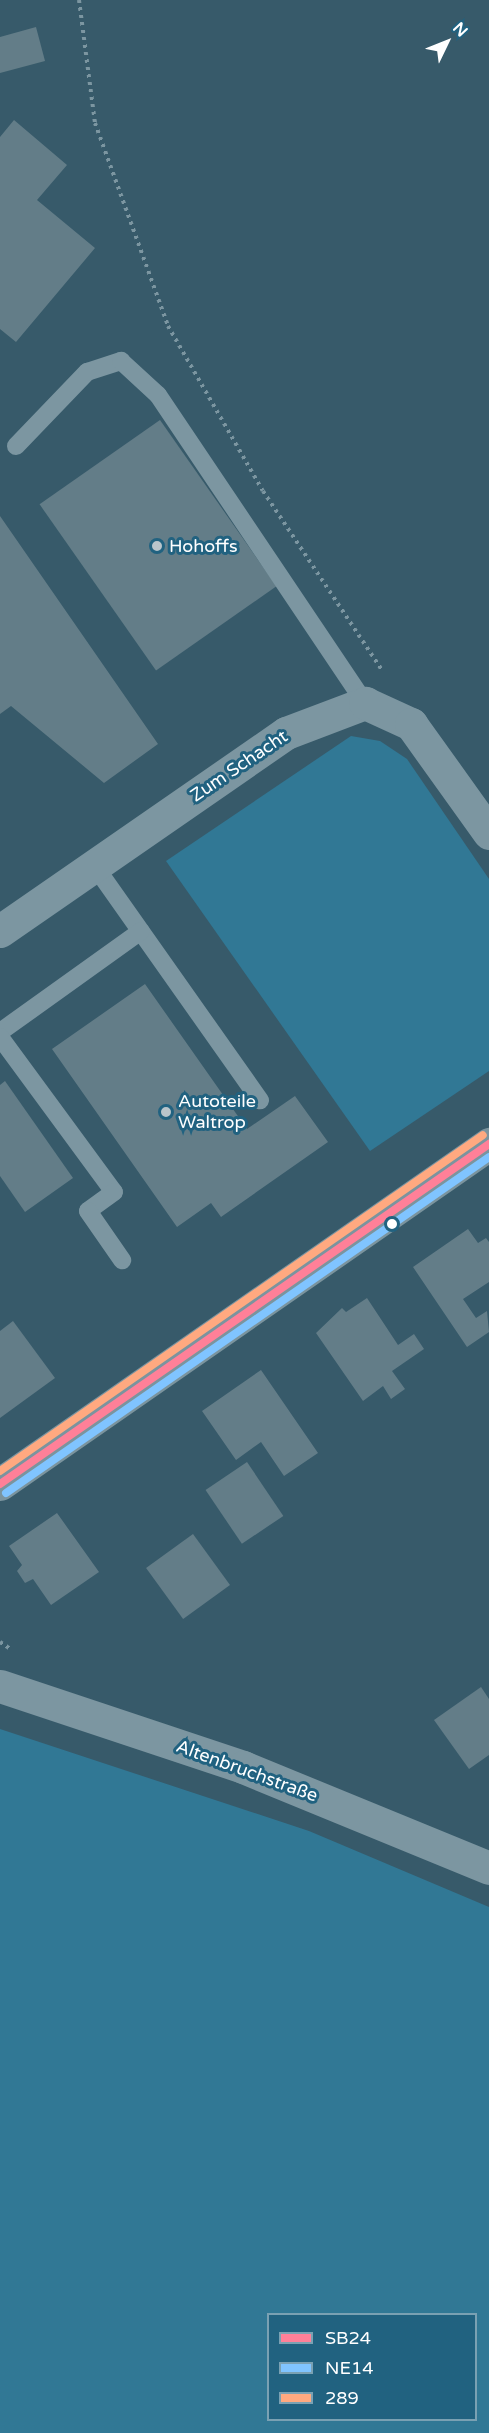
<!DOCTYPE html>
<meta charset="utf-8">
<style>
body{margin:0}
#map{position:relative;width:489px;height:2433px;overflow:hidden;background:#375a6a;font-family:"Varela Round",sans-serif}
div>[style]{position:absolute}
.green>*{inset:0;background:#317895}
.building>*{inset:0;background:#637d88;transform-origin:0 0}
.path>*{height:4px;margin-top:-2px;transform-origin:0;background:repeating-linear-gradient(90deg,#7c96a1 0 3px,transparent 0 7.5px)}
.service>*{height:18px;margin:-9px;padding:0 9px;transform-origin:9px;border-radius:9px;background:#7c96a1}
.minor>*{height:33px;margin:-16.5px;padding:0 16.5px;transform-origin:16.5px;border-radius:16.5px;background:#7c96a1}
.tertiary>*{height:33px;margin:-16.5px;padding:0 16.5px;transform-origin:16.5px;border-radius:16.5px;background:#7c96a1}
.primary>*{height:33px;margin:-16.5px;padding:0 16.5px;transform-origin:16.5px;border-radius:16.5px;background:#7b949e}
.bus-1>*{height:8px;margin:-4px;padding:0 4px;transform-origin:4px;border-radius:4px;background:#ff8098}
.bus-2>*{height:8px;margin:-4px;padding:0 4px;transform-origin:4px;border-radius:4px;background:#80c4ff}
.bus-3>*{height:8px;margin:-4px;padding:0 4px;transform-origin:4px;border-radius:4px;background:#ffa980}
.dots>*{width:16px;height:16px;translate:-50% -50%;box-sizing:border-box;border:3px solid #216280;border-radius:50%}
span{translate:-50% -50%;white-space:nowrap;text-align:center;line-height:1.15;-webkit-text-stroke:6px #216280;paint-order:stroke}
.poi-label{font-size:18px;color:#fff}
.left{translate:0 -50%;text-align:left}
.street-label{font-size:18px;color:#fff}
.legend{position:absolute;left:267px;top:2313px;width:210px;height:108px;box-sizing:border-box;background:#216280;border:2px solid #7aa1b3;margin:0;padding:8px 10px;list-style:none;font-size:18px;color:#fff}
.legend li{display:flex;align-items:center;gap:12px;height:30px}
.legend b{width:30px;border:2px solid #7aa1b3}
.north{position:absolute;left:417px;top:12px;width:60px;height:60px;-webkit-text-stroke:4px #216280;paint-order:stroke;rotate:47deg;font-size:16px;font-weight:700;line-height:24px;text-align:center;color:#fff}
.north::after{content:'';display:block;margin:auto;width:21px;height:27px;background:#fff;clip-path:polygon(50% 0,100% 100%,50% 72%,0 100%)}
</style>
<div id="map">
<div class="green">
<div style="clip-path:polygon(351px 736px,380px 741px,407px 759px,489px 879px,489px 1071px,370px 1151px,166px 861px)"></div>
<div style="clip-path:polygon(evenodd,0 1729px,309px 1831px,489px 1907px,489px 2433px,0 2433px,0 1729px,476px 2314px,476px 2420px,268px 2420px,268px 2314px,476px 2314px)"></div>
</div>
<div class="building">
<div style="clip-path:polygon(36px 27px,45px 61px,0 73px,0 37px)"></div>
<div style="clip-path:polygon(14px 120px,67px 165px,37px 200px,95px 248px,16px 342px,0 329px,0 137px)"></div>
<div style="left:160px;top:420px;width:203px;height:147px;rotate:55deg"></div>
<div style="clip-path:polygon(0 516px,158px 744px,104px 783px,11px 706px,0 714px)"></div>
<div style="clip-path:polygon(145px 984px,247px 1129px,295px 1096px,328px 1142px,221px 1217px,211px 1203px,177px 1227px,52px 1049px)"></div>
<div style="clip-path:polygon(5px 1081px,73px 1178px,25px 1212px,0 1176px,0 1085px)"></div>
<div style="clip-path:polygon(468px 1229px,478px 1243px,486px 1238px,489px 1242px,489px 1282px,463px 1299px,476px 1318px,487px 1311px,489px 1332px,467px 1347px,413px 1267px)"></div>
<div style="clip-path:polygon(367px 1298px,398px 1345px,414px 1334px,424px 1349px,392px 1371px,405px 1389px,391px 1399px,383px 1386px,363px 1401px,316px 1333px,342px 1308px,346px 1312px)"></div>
<div style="clip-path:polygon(13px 1321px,55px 1378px,0 1418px,0 1331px)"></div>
<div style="clip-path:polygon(261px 1370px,318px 1453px,284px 1476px,261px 1442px,236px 1460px,202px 1411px)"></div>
<div style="left:247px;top:1462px;width:65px;height:50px;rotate:56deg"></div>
<div style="clip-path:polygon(57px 1513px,99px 1572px,51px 1605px,33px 1579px,25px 1583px,17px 1571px,22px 1565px,9px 1546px)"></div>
<div style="left:193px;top:1534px;width:63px;height:58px;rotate:54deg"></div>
<div style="clip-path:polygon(481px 1687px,489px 1699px,489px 1755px,469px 1769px,434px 1720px)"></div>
</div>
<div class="path">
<div style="left:79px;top:0;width:124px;rotate:82.6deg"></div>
<div style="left:95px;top:123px;width:216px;rotate:70.2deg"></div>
<div style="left:168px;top:326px;width:190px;rotate:60.1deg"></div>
<div style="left:263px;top:491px;width:215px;rotate:56.4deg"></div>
<div style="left:0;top:1642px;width:11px;rotate:34deg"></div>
</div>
<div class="service">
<div style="left:16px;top:446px;width:103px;rotate:-46.2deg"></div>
<div style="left:87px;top:372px;width:36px;rotate:-18deg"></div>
<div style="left:121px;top:361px;width:50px;rotate:42.6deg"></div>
<div style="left:158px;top:395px;width:371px;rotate:56.1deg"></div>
<div style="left:94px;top:865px;width:288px;rotate:54.8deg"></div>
<div style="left:0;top:1032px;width:173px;rotate:-35.6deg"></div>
<div style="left:0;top:1037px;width:192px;rotate:53.7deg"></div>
<div style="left:114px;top:1192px;width:32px;rotate:144deg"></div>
<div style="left:88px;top:1211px;width:60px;rotate:55.2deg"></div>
</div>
<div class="minor">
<div style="left:0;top:931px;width:348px;rotate:-34.7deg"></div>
<div style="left:286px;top:733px;width:85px;rotate:-20.8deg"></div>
<div style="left:365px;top:703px;width:51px;rotate:24.5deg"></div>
<div style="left:411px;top:724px;width:134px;rotate:54.4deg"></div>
</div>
<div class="tertiary">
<div style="left:0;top:1686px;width:256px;rotate:18.4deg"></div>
<div style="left:243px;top:1767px;width:266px;rotate:22.3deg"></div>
</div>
<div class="primary">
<div style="left:0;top:1484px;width:596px;rotate:-34.81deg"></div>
</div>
<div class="bus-1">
<div style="left:0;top:1484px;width:596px;rotate:-34.81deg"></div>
</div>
<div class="bus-2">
<div style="left:6px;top:1493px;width:588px;rotate:-34.82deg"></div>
</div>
<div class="bus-3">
<div style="left:0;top:1471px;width:588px;rotate:-34.82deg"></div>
</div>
<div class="dots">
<div style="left:157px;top:546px;background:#b9c5cb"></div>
<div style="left:166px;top:1112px;background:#b9c5cb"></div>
<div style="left:392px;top:1224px;background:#fff"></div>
</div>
<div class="poi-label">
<span class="left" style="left:169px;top:546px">Hohoffs</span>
<span class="left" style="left:178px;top:1112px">Autoteile<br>Waltrop</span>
</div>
<div class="street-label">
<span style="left:239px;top:766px;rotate:-34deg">Zum Schacht</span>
<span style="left:247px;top:1771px;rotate:20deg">Altenbruchstraße</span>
</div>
<ul class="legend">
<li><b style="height:8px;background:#ff8098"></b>SB24</li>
<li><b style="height:8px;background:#80c4ff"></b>NE14</li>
<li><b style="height:8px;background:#ffa980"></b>289</li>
</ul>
<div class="north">N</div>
</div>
